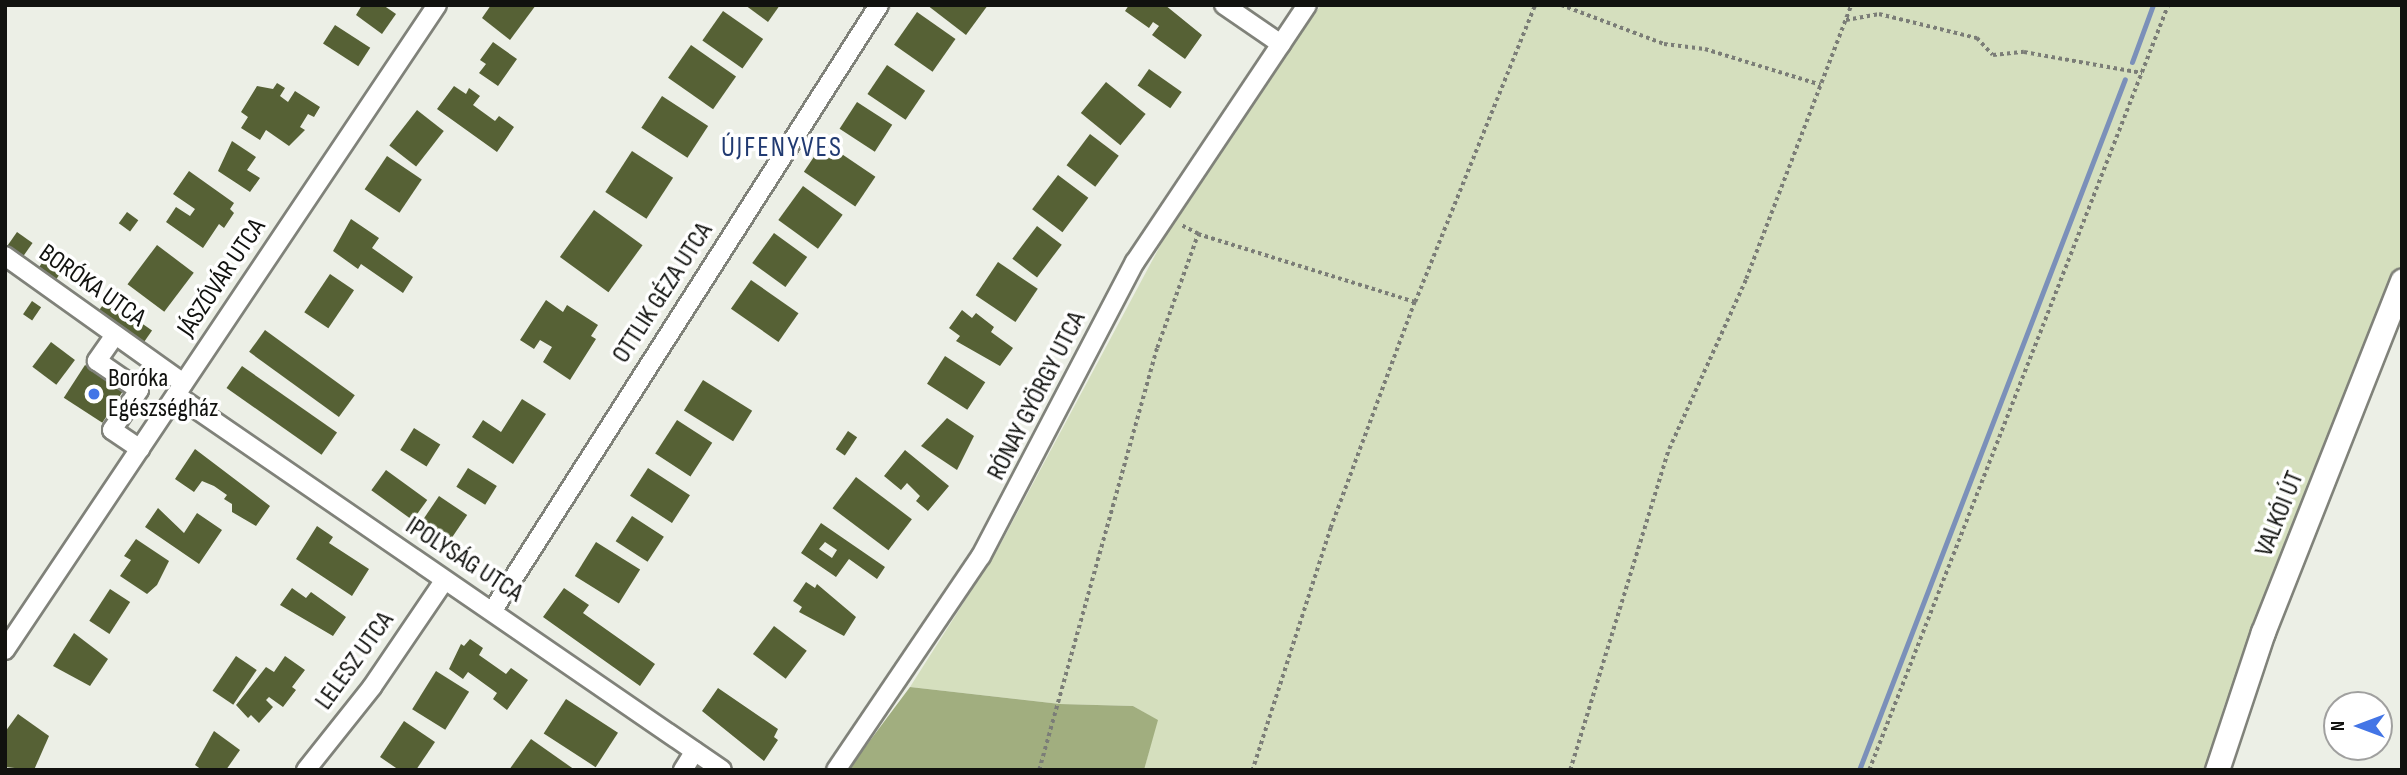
<!DOCTYPE html>
<meta charset="utf-8">
<style>
body{margin:0}
#map{position:relative;width:2407px;height:775px;overflow:hidden;background:#ecefe6;font-family:"Sofia Sans Condensed",sans-serif}
div>[style]{position:absolute}
.green>*{inset:0;background:#d5dfbe}
.forest>*{inset:0;background:#a1ae7f}
.stream>*{height:5px;margin:-2.5px;padding:0 2.5px;transform-origin:2.5px;border-radius:2.5px;background:#7b90b9}
.building>*{inset:0;background:#566135;transform-origin:0 0}
.path>*{height:3.5px;margin-top:-1.75px;transform-origin:0;background:repeating-linear-gradient(90deg,#7b7d77 0 3.5px,transparent 0 7px)}
.roads{filter:drop-shadow(2px 0 #80827a) drop-shadow(-2px 0 #80827a) drop-shadow(0 2px #80827a) drop-shadow(0 -2px #80827a)}
.minor>*{height:18px;margin:-9px;padding:0 9px;transform-origin:9px;border-radius:9px;background:#fff}
.major>*{height:23px;margin:-11.5px;padding:0 11.5px;transform-origin:11.5px;border-radius:11.5px;background:#fff}
.dots>*{width:19px;height:19px;translate:-50% -50%;box-sizing:border-box;border:4px solid #fff;border-radius:50%}
span{translate:-50% -50%;white-space:nowrap;text-align:center;line-height:1.15;-webkit-text-stroke:7px #fff;paint-order:stroke}
.street-label{font-size:26px;color:#11120f}
.poi-label{font-size:26px;color:#11120f}
.left{translate:0 -50%;text-align:left}
.neighbourhood-label{font-size:28px;color:#213a71;letter-spacing:2px}
.frame{position:absolute;inset:0;border:7px solid #11120f;pointer-events:none}
.north{position:absolute;left:2323px;top:691px;width:70px;height:70px;box-sizing:border-box;background:#fff;border:2px solid #a0a09f;border-radius:50%;rotate:270deg;font-size:19px;font-weight:700;line-height:28px;text-align:center;color:#11120f}
.north::after{content:'';display:block;margin:auto;width:24px;height:32px;background:#4375e6;clip-path:polygon(50% 0,100% 100%,50% 72%,0 100%)}
</style>
<div id="map">
<div class="green">
<div style="clip-path:polygon(1321px 5px,2402px 5px,2402px 263px,2224px 706px,2206px 770px,1144px 770px,1157px 720px,1133px 706px,1060px 704px,910px 687px,999px 547px,1183px 203px)"></div>
</div>
<div class="forest">
<div style="clip-path:polygon(910px 687px,1060px 704px,1133px 706px,1158px 720px,1144px 770px,848px 770px)"></div>
</div>
<div class="stream">
<div style="left:2132px;top:62px;width:61px;rotate:-69.8deg"></div>
<div style="left:1859px;top:770px;width:740px;rotate:-68.95deg"></div>
</div>
<div class="building">
<div style="clip-path:polygon(362px 5px,383px 5px,396px 14px,382px 34px,356px 15px)"></div>
<div style="clip-path:polygon(491px 5px,536px 5px,510px 40px,482px 18px)"></div>
<div style="clip-path:polygon(745px 5px,780px 5px,768px 22px)"></div>
<div style="clip-path:polygon(927px 5px,988px 5px,966px 35px)"></div>
<div style="clip-path:polygon(1129px 5px,1165px 5px,1202px 35px,1185px 59px,1152px 35px,1159px 26px,1153px 22px,1149px 28px,1125px 11px)"></div>
<div style="left:723px;top:11px;width:49px;height:36px;rotate:35deg"></div>
<div style="left:917px;top:12px;width:47px;height:40px;rotate:35deg"></div>
<div style="left:335px;top:25px;width:42px;height:22px;rotate:33deg"></div>
<div style="clip-path:polygon(493px 42px,517px 59px,498px 86px,479px 73px,486px 64px,480px 60px)"></div>
<div style="left:691px;top:45px;width:55px;height:40px;rotate:35deg"></div>
<div style="left:887px;top:65px;width:46px;height:35px;rotate:34deg"></div>
<div style="left:1149px;top:69px;width:40px;height:20px;rotate:35deg"></div>
<div style="left:1106px;top:82px;width:51px;height:40px;rotate:39deg"></div>
<div style="clip-path:polygon(277px 83px,285px 88px,280px 96px,288px 102px,295px 91px,320px 107px,314px 117px,308px 114px,300px 127px,305px 130px,289px 146px,266px 130px,260px 140px,241px 128px,248px 117px,241px 112px,257px 86px,273px 89px)"></div>
<div style="clip-path:polygon(454px 86px,466px 94px,469px 88px,480px 96px,473px 105px,495px 121px,499px 116px,514px 127px,497px 152px,437px 109px)"></div>
<div style="left:662px;top:96px;width:55px;height:38px;rotate:33deg"></div>
<div style="left:857px;top:102px;width:42px;height:32px;rotate:33deg"></div>
<div style="left:417px;top:110px;width:34px;height:45px;rotate:38deg"></div>
<div style="left:1090px;top:134px;width:36px;height:39px;rotate:37deg"></div>
<div style="clip-path:polygon(232px 141px,256px 157px,247px 170px,260px 178px,250px 192px,218px 171px)"></div>
<div style="left:824px;top:142px;width:62px;height:36px;rotate:34deg"></div>
<div style="left:632px;top:151px;width:49px;height:49px;rotate:33deg"></div>
<div style="left:387px;top:156px;width:42px;height:40px;rotate:34deg"></div>
<div style="clip-path:polygon(189px 171px,234px 203px,230px 209px,234px 213px,224px 228px,219px 224px,203px 248px,166px 222px,176px 207px,190px 216px,195px 209px,173px 194px)"></div>
<div style="left:1058px;top:175px;width:38px;height:43px;rotate:37deg"></div>
<div style="left:803px;top:186px;width:49px;height:42px;rotate:36deg"></div>
<div style="left:594px;top:210px;width:60px;height:58px;rotate:36deg"></div>
<div style="left:127px;top:212px;width:14px;height:14px;rotate:36deg"></div>
<div style="clip-path:polygon(351px 219px,379px 238px,372px 248px,413px 277px,403px 293px,361px 264px,358px 269px,333px 251px)"></div>
<div style="left:1037px;top:226px;width:31px;height:41px;rotate:37deg"></div>
<div style="left:17px;top:232px;width:19px;height:17px;rotate:35deg"></div>
<div style="left:774px;top:233px;width:41px;height:37px;rotate:36deg"></div>
<div style="left:157px;top:245px;width:46px;height:49px;rotate:37deg"></div>
<div style="left:49px;top:253px;width:21px;height:19px;rotate:35deg"></div>
<div style="left:998px;top:262px;width:48px;height:40px;rotate:34deg"></div>
<div style="left:330px;top:274px;width:29px;height:46px;rotate:34deg"></div>
<div style="left:751px;top:280px;width:58px;height:35px;rotate:35deg"></div>
<div style="left:107px;top:299px;width:55px;height:21px;rotate:35deg"></div>
<div style="clip-path:polygon(546px 300px,563px 312px,567px 305px,598px 325px,591px 336px,596px 339px,570px 380px,543px 362px,552px 347px,540px 340px,534px 349px,520px 340px)"></div>
<div style="left:32px;top:301px;width:11px;height:16px;rotate:34deg"></div>
<div style="clip-path:polygon(962px 310px,972px 318px,976px 313px,994px 327px,991px 332px,1013px 348px,1000px 366px,956px 341px,960px 336px,949px 328px)"></div>
<div style="left:265px;top:330px;width:111px;height:27px;rotate:36deg"></div>
<div style="left:51px;top:342px;width:30px;height:31px;rotate:37deg"></div>
<div style="left:945px;top:356px;width:48px;height:33px;rotate:33deg"></div>
<div style="left:85px;top:365px;width:46px;height:39px;rotate:33deg"></div>
<div style="left:242px;top:366px;width:116px;height:27px;rotate:35deg"></div>
<div style="left:703px;top:380px;width:58px;height:36px;rotate:32deg"></div>
<div style="clip-path:polygon(522px 399px,546px 414px,513px 464px,472px 437px,483px 420px,501px 432px)"></div>
<div style="clip-path:polygon(947px 418px,974px 436px,957px 470px,921px 446px)"></div>
<div style="left:677px;top:420px;width:42px;height:40px;rotate:33deg"></div>
<div style="left:414px;top:428px;width:31px;height:26px;rotate:32deg"></div>
<div style="left:848px;top:431px;width:11px;height:22px;rotate:34deg"></div>
<div style="clip-path:polygon(195px 449px,270px 506px,256px 526px,232px 512px,232px 504px,224px 499px,227px 495px,214px 486px,202px 481px,194px 492px,175px 479px)"></div>
<div style="clip-path:polygon(905px 450px,949px 486px,928px 511px,916px 501px,920px 496px,907px 483px,901px 490px,884px 476px)"></div>
<div style="left:468px;top:468px;width:34px;height:22px;rotate:32deg"></div>
<div style="left:648px;top:468px;width:50px;height:33px;rotate:33deg"></div>
<div style="left:386px;top:470px;width:51px;height:25px;rotate:36deg"></div>
<div style="left:856px;top:477px;width:70px;height:39px;rotate:37deg"></div>
<div style="left:439px;top:496px;width:34px;height:35px;rotate:34deg"></div>
<div style="clip-path:polygon(158px 508px,184px 533px,197px 513px,222px 530px,199px 564px,145px 527px)"></div>
<div style="left:632px;top:516px;width:38px;height:30px;rotate:33deg"></div>
<div style="clip-path:polygon(evenodd,821px 523px,885px 567px,877px 579px,849px 559px,836px 577px,801px 553px,821px 523px,825px 542px,837px 550px,832px 558px,819px 549px,825px 542px)"></div>
<div style="clip-path:polygon(317px 526px,333px 537px,329px 543px,369px 569px,352px 596px,296px 559px)"></div>
<div style="clip-path:polygon(136px 539px,169px 561px,157px 585px,147px 594px,120px 576px,131px 560px,124px 556px)"></div>
<div style="left:596px;top:542px;width:52px;height:40px;rotate:32deg"></div>
<div style="clip-path:polygon(806px 582px,815px 588px,817px 584px,856px 617px,844px 636px,799px 612px,802px 607px,793px 601px)"></div>
<div style="clip-path:polygon(292px 588px,306px 598px,311px 592px,346px 617px,333px 636px,280px 605px)"></div>
<div style="clip-path:polygon(564px 588px,589px 605px,583px 613px,655px 664px,640px 686px,543px 617px)"></div>
<div style="left:110px;top:589px;width:24px;height:38px;rotate:33deg"></div>
<div style="left:774px;top:626px;width:41px;height:35px;rotate:37deg"></div>
<div style="clip-path:polygon(74px 633px,108px 659px,90px 686px,53px 666px)"></div>
<div style="clip-path:polygon(470px 639px,483px 648px,479px 655px,506px 674px,511px 668px,528px 680px,507px 710px,493px 699px,497px 693px,468px 672px,463px 679px,449px 669px,461px 644px,464px 646px)"></div>
<div style="left:236px;top:656px;width:25px;height:42px;rotate:34deg"></div>
<div style="clip-path:polygon(285px 656px,305px 670px,292px 687px,296px 690px,283px 707px,269px 697px,266px 700px,273px 707px,259px 723px,251px 715px,248px 718px,236px 705px,266px 667px,274px 672px)"></div>
<div style="left:436px;top:671px;width:39px;height:45px;rotate:32deg"></div>
<div style="clip-path:polygon(718px 688px,778px 729px,774px 737px,778px 740px,764px 761px,702px 711px)"></div>
<div style="left:566px;top:699px;width:62px;height:41px;rotate:33deg"></div>
<div style="clip-path:polygon(18px 714px,49px 736px,34px 770px,5px 767px,5px 732px)"></div>
<div style="clip-path:polygon(404px 721px,435px 742px,416px 770px,399px 770px,380px 757px)"></div>
<div style="clip-path:polygon(214px 731px,240px 750px,226px 770px,202px 770px,195px 765px)"></div>
<div style="clip-path:polygon(531px 739px,575px 770px,509px 770px)"></div>
</div>
<div class="path">
<div style="left:1561px;top:5px;width:110px;rotate:20.7deg"></div>
<div style="left:1664px;top:44px;width:41px;rotate:7deg"></div>
<div style="left:1705px;top:49px;width:121px;rotate:17.2deg"></div>
<div style="left:1846px;top:20px;width:34px;rotate:-10deg"></div>
<div style="left:1879px;top:14px;width:101px;rotate:13.8deg"></div>
<div style="left:1977px;top:38px;width:23px;rotate:47deg"></div>
<div style="left:1993px;top:55px;width:31px;rotate:-6deg"></div>
<div style="left:2024px;top:52px;width:120px;rotate:10.1deg"></div>
<div style="left:1198px;top:234px;width:227px;rotate:17.4deg"></div>
<div style="left:1415px;top:302px;width:241px;rotate:110.4deg"></div>
<div style="left:1331px;top:528px;width:254px;rotate:107.9deg"></div>
<div style="left:1415px;top:302px;width:320px;rotate:-68deg"></div>
<div style="left:1039px;top:770px;width:438px;rotate:-74.4deg"></div>
<div style="left:1157px;top:348px;width:121px;rotate:-70.2deg"></div>
<div style="left:1198px;top:234px;width:20px;rotate:-153deg"></div>
<div style="left:1570px;top:770px;width:336px;rotate:-72.9deg"></div>
<div style="left:1669px;top:449px;width:187px;rotate:-65.6deg"></div>
<div style="left:1746px;top:279px;width:293px;rotate:-69deg"></div>
<div style="left:1869px;top:770px;width:821px;rotate:-68.65deg"></div>
</div>
<div class="roads">
<div class="minor">
<div style="left:1224px;top:5px;width:69px;rotate:34.4deg"></div>
<div style="left:5px;top:256px;width:219px;rotate:35.5deg"></div>
<div style="left:115px;top:335px;width:32px;rotate:125deg"></div>
<div style="left:97px;top:361px;width:51px;rotate:34.6deg"></div>
<div style="left:139px;top:390px;width:48px;rotate:124deg"></div>
<div style="left:112px;top:430px;width:34px;rotate:34deg"></div>
<div style="left:176px;top:395px;width:662px;rotate:34.48deg"></div>
<div style="left:493px;top:610px;width:718px;rotate:-57.46deg"></div>
<div style="left:5px;top:650px;width:776px;rotate:-56.19deg"></div>
<div style="left:306px;top:770px;width:106px;rotate:-51.5deg"></div>
<div style="left:372px;top:687px;width:128px;rotate:-55.8deg"></div>
<div style="left:683px;top:770px;width:22px;rotate:-58deg"></div>
<div style="left:836px;top:770px;width:258px;rotate:-55.9deg"></div>
<div style="left:981px;top:556px;width:332px;rotate:-62.4deg"></div>
<div style="left:1135px;top:262px;width:309px;rotate:-56.2deg"></div>
</div>
<div class="major">
<div style="left:2217px;top:770px;width:145px;rotate:-71.6deg"></div>
<div style="left:2263px;top:632px;width:378px;rotate:-68.4deg"></div>
</div>
</div>
<div class="dots">
<div style="left:94px;top:394px;background:#4375e6"></div>
</div>
<div class="street-label">
<span style="left:222px;top:278px;rotate:-56deg">JÁSZÓVÁR UTCA</span>
<span style="left:92px;top:286px;rotate:35deg">BORÓKA UTCA</span>
<span style="left:663px;top:293px;rotate:-57deg">OTTLIK GÉZA UTCA</span>
<span style="left:1037px;top:396px;rotate:-63deg">RÓNAY GYÖRGY UTCA</span>
<span style="left:2280px;top:514px;rotate:-68deg">VALKÓI ÚT</span>
<span style="left:464px;top:560px;rotate:33deg">IPOLYSÁG UTCA</span>
<span style="left:355px;top:661px;rotate:-54deg">LELESZ UTCA</span>
</div>
<div class="poi-label">
<span class="left" style="left:108px;top:394px">Boróka<br>Egészségház</span>
</div>
<div class="neighbourhood-label">
<span style="left:782px;top:148px">ÚJFENYVES</span>
</div>
<div class="frame"></div>
<div class="north">N</div>
</div>
